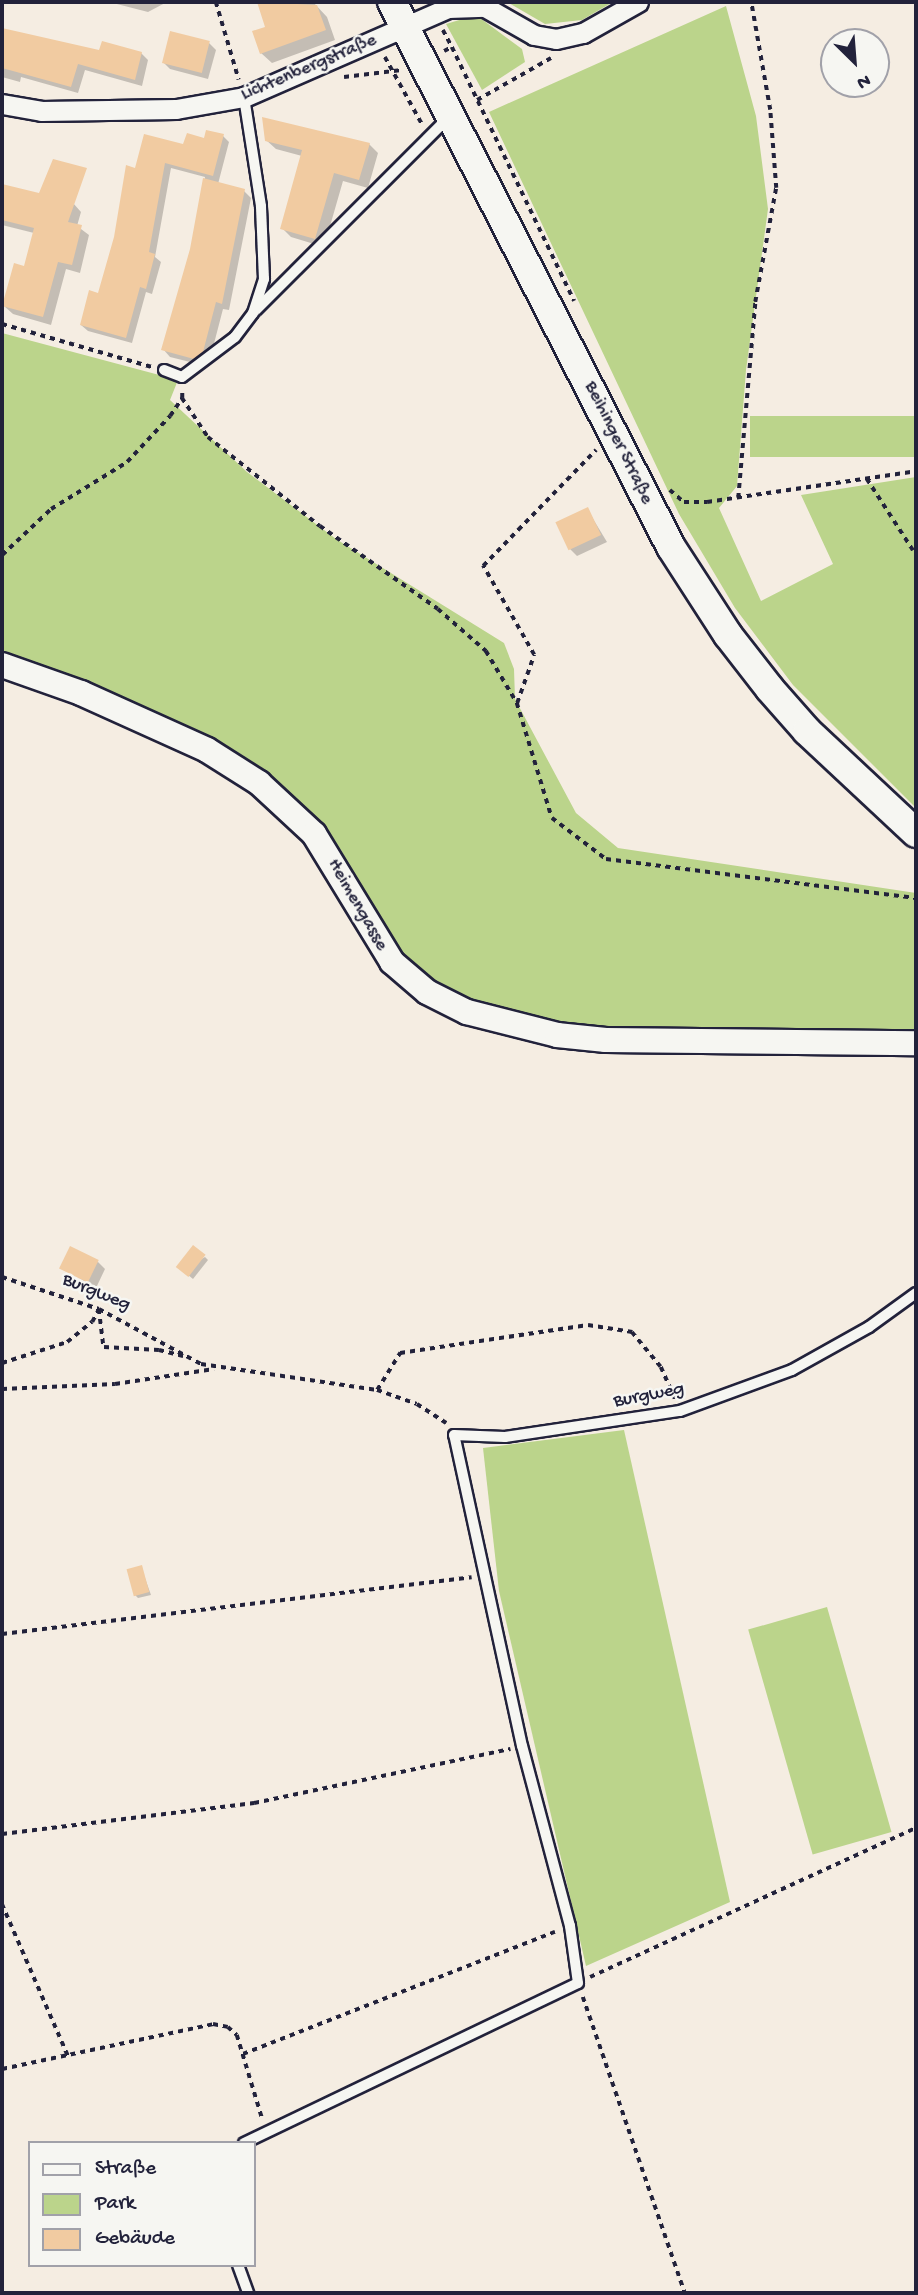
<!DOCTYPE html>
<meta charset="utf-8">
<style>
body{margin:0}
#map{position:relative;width:918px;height:2295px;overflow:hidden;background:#f5ede2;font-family:"Gochi Hand",sans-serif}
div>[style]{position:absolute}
.green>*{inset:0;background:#bbd48b;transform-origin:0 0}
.shadow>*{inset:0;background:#0003}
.building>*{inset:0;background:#f1cba1;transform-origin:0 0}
.path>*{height:3.5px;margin-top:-1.75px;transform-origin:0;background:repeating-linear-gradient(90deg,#22223b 0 5px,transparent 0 10px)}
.roads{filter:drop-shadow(2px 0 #22223b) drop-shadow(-2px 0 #22223b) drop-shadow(0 2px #22223b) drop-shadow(0 -2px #22223b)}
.service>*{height:10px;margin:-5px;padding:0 5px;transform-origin:5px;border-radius:5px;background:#f6f6f2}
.minor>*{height:19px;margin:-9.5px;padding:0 9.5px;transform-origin:9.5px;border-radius:9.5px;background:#f6f6f2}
.tertiary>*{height:24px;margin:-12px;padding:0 12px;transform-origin:12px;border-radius:12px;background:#f6f6f2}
.secondary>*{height:28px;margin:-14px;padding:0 14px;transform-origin:14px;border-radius:14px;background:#f6f6f2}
span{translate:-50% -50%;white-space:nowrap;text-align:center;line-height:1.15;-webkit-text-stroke:5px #f6f6f2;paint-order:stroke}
.street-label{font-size:19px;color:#22223b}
.frame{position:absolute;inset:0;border:4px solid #22223b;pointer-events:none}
.legend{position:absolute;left:28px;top:2141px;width:228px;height:126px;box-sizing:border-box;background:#f6f6f2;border:2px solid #a1a1a9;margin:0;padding:9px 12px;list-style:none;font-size:21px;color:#22223b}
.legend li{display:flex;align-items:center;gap:14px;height:35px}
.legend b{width:35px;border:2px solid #a1a1a9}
.north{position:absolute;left:820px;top:28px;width:70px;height:70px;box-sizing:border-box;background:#f6f6f2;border:2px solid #a1a1a9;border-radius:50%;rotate:155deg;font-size:19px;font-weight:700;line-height:28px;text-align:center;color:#22223b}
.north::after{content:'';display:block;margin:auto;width:24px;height:32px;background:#22223b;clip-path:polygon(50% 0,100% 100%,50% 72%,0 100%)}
</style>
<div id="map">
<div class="green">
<div style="clip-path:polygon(507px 2px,613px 2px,582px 20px,545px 24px)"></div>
<div style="clip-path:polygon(726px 6px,756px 116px,768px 209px,746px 370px,737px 486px,719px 508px,761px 601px,833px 564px,801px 495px,916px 477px,916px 808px,793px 685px,735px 608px,679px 514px,489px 112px)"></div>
<div style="clip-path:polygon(476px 15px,522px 49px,525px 62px,482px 90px,446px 24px)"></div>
<div style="clip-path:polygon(2px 333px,178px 380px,170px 400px,247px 472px,336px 539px,504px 643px,514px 669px,515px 699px,576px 813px,618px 848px,916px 893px,916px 1030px,563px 1026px,457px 1001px,391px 949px,341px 850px,241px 764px,74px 678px,2px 653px)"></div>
<div style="left:916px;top:416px;width:41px;height:166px;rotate:90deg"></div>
<div style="clip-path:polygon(624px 1430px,730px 1902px,586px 1966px,499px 1591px,483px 1448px)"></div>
<div style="left:827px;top:1607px;width:234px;height:82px;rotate:74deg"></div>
</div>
<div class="shadow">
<div style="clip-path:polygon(109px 2px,167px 2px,148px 12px)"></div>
<div style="clip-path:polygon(259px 2px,313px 2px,327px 17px,335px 40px,272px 63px,261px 53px,268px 28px)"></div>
<div style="clip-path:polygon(2px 30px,101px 52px,141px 53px,148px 60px,142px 86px,85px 70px,78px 93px,21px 77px,20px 82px,2px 77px)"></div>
<div style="clip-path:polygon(209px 43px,216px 50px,208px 79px,170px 69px,163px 62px)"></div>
<div style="clip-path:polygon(223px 136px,229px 142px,218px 184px,244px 191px,251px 198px,229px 310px,223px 309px,210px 359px,202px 365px,170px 357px,163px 349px,192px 249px,205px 177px,171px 168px,155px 257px,161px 262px,152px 294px,146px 292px,132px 343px,88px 331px,81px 325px,99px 295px,136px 170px,185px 146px)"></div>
<div style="clip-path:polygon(266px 140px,369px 144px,378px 153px,368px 188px,343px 181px,324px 247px,291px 237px,282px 228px,302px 156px,276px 149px)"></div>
<div style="clip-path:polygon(2px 186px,73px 203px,81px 212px,77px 226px,89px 235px,80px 273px,66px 269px,51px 325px,13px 314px,4px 306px,26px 268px,34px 233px,2px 225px)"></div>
<div style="clip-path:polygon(587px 509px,607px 542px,577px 556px,570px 549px)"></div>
<div style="clip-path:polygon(205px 1257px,208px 1260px,193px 1279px,182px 1270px)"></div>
<div style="clip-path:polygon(98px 1262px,105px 1269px,96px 1288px,61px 1267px)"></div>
<div style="clip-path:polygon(141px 1567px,151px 1595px,138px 1598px,135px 1595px)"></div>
</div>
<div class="building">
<div style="clip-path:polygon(257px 2px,317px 5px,326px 30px,260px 54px,252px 31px,265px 27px)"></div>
<div style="clip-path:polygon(2px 28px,99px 50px,102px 41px,142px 52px,135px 80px,78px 64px,71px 87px,2px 68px)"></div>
<div style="left:170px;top:31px;width:41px;height:33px;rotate:14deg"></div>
<div style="clip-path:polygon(262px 117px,370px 143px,359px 180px,334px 173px,315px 239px,280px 229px,302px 150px,265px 141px)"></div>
<div style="clip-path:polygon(206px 130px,224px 134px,213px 176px,165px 163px,149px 252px,155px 254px,146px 289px,140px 287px,126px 338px,80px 325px,89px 290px,98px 293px,114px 237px,126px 165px,135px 168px,144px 134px,183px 144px,187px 133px,204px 138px)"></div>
<div style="clip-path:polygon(53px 159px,87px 168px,68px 222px,82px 225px,72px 265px,58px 262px,43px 317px,2px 306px,14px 263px,24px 266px,34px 228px,2px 220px,2px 184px,39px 193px)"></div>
<div style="clip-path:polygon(203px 178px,245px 189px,222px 304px,216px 302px,203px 352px,194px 359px,161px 350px,190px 249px)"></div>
<div style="left:588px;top:507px;width:31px;height:36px;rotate:65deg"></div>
<div style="left:193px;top:1245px;width:16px;height:28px;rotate:38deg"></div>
<div style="left:70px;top:1246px;width:32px;height:25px;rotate:26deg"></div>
<div style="left:142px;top:1565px;width:28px;height:16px;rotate:75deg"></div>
</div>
<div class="path">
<div style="left:216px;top:2px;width:81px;rotate:73.6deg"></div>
<div style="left:443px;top:30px;width:19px;rotate:62deg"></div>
<div style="left:444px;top:51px;width:9px;rotate:-27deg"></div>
<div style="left:452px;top:47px;width:282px;rotate:64.3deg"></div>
<div style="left:385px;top:57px;width:77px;rotate:61.1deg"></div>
<div style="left:344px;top:77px;width:58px;rotate:-6.9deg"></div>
<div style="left:477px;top:100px;width:85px;rotate:-29.6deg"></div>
<div style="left:2px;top:324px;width:156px;rotate:16deg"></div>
<div style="left:182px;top:398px;width:47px;rotate:56.3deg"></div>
<div style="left:208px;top:437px;width:143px;rotate:38.5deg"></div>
<div style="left:320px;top:526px;width:144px;rotate:35.1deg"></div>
<div style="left:438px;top:609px;width:64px;rotate:41.2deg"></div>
<div style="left:486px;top:651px;width:61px;rotate:59.2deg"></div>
<div style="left:517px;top:703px;width:120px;rotate:73.1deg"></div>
<div style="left:552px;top:818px;width:68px;rotate:37.2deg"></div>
<div style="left:606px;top:859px;width:312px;rotate:7.2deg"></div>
<div style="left:867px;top:479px;width:85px;rotate:57.1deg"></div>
<div style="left:670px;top:490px;width:18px;rotate:41deg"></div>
<div style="left:684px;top:502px;width:23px"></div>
<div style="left:707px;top:502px;width:211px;rotate:-8.4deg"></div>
<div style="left:738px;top:498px;width:197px;rotate:-85deg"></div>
<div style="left:755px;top:302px;width:116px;rotate:-79.6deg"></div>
<div style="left:776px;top:188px;width:78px;rotate:-94.4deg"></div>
<div style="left:770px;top:110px;width:110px;rotate:-100deg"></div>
<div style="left:2px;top:555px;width:67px;rotate:-43.2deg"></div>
<div style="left:51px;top:509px;width:89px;rotate:-31.7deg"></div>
<div style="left:127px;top:462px;width:63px;rotate:-46.9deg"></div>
<div style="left:170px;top:416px;width:22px;rotate:-56deg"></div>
<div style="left:182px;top:398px;width:9px;rotate:-90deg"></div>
<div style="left:517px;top:703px;width:51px;rotate:-70.5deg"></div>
<div style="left:534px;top:655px;width:103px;rotate:-119.8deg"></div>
<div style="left:483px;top:566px;width:162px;rotate:-45.8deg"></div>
<div style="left:2px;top:1277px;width:102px;rotate:18.3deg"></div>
<div style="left:99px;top:1309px;width:116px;rotate:28.3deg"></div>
<div style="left:201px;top:1364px;width:178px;rotate:8.4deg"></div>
<div style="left:377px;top:1390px;width:42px;rotate:19.3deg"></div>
<div style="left:417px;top:1404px;width:35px;rotate:33deg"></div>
<div style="left:2px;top:1363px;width:68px;rotate:-17.9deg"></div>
<div style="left:67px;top:1342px;width:32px;rotate:-39deg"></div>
<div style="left:92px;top:1322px;width:15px;rotate:-62deg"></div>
<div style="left:99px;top:1309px;width:38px;rotate:83deg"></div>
<div style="left:104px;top:1347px;width:55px;rotate:3.1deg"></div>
<div style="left:159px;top:1350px;width:25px;rotate:14deg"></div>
<div style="left:2px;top:1389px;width:113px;rotate:-2.5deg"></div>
<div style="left:115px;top:1384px;width:100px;rotate:-8.6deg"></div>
<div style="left:377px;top:1390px;width:44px;rotate:-58.1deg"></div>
<div style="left:400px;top:1353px;width:190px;rotate:-8.5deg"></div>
<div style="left:588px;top:1325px;width:45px;rotate:9deg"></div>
<div style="left:632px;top:1332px;width:45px;rotate:50.4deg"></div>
<div style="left:661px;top:1367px;width:35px;rotate:66deg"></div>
<div style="left:2px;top:1634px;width:473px;rotate:-6.9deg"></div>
<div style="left:2px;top:1834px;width:254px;rotate:-7deg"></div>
<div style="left:254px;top:1803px;width:262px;rotate:-11.9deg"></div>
<div style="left:2px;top:1904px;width:166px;rotate:66.5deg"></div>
<div style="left:590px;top:1977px;width:358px;rotate:-24.6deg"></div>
<div style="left:583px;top:1997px;width:313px;rotate:71deg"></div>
<div style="left:243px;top:2054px;width:335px;rotate:-21.4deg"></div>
<div style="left:2px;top:2069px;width:216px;rotate:-12deg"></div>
<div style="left:213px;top:2024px;width:15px;rotate:11deg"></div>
<div style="left:228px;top:2027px;width:12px;rotate:42deg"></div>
<div style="left:237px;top:2035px;width:87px;rotate:73.2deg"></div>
</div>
<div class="roads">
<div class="service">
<div style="left:256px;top:310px;width:272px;rotate:-45deg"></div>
<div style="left:164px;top:370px;width:19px;rotate:21deg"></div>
<div style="left:182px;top:377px;width:66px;rotate:-37deg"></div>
<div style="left:235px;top:337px;width:30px;rotate:-53deg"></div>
<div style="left:253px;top:313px;width:36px;rotate:-72deg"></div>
<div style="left:264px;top:279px;width:73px;rotate:-92.4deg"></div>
<div style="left:261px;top:206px;width:110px;rotate:-98.9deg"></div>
<div style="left:244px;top:2143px;width:370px;rotate:-25.6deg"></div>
<div style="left:578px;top:1983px;width:58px;rotate:-98deg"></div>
<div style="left:570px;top:1926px;width:186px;rotate:-104.9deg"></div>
<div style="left:522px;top:1746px;width:318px;rotate:-102.3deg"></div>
<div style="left:454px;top:1435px;width:51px;rotate:2.2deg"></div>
<div style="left:505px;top:1437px;width:177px;rotate:-8.5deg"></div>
<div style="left:680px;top:1411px;width:119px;rotate:-20.1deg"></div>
<div style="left:792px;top:1370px;width:88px;rotate:-29.2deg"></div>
<div style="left:869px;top:1327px;width:58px;rotate:-35.9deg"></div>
<div style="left:238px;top:2265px;width:30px;rotate:70deg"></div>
</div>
<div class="minor">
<div style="left:2px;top:104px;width:40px;rotate:10deg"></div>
<div style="left:41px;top:111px;width:135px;rotate:-0.8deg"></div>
<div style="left:176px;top:109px;width:69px;rotate:-10deg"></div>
<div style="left:244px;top:97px;width:223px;rotate:-23.6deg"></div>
<div style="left:448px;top:8px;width:37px;rotate:-2deg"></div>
<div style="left:485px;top:7px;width:56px;rotate:29.7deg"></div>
<div style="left:534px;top:35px;width:22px;rotate:10deg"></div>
<div style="left:556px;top:39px;width:28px;rotate:-13deg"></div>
<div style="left:583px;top:33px;width:63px;rotate:-29.4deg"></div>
</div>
<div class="tertiary">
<div style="left:2px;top:665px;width:84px;rotate:19.5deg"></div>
<div style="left:81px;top:693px;width:138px;rotate:24.3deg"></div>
<div style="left:207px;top:750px;width:62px;rotate:32.4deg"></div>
<div style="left:259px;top:783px;width:75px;rotate:42.8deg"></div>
<div style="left:314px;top:834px;width:150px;rotate:58.6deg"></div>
<div style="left:392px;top:962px;width:46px;rotate:40.6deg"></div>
<div style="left:427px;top:992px;width:45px;rotate:26.6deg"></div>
<div style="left:467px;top:1012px;width:93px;rotate:14.3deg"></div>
<div style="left:557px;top:1035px;width:49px;rotate:5.8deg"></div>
<div style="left:606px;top:1040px;width:310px;rotate:0.6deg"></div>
</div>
<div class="secondary">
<div style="left:392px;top:2px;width:612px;rotate:62.89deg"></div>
<div style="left:671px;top:547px;width:105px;rotate:57.1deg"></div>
<div style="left:728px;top:635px;width:68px;rotate:52.1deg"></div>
<div style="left:770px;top:689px;width:56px;rotate:48.6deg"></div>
<div style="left:807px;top:731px;width:149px;rotate:43.1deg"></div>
</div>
</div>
<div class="street-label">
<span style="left:309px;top:68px;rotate:-23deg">Lichtenbergstraße</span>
<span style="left:618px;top:443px;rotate:64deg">Beihinger Straße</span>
<span style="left:357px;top:905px;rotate:60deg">Heimengasse</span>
<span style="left:96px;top:1293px;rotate:22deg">Burgweg</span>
<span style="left:649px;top:1396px;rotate:-11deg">Burgweg</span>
</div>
<div class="frame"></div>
<ul class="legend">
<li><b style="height:9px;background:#f6f6f2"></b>Straße</li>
<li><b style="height:19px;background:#bbd48b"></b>Park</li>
<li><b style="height:19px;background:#f1cba1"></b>Gebäude</li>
</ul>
<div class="north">N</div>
</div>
